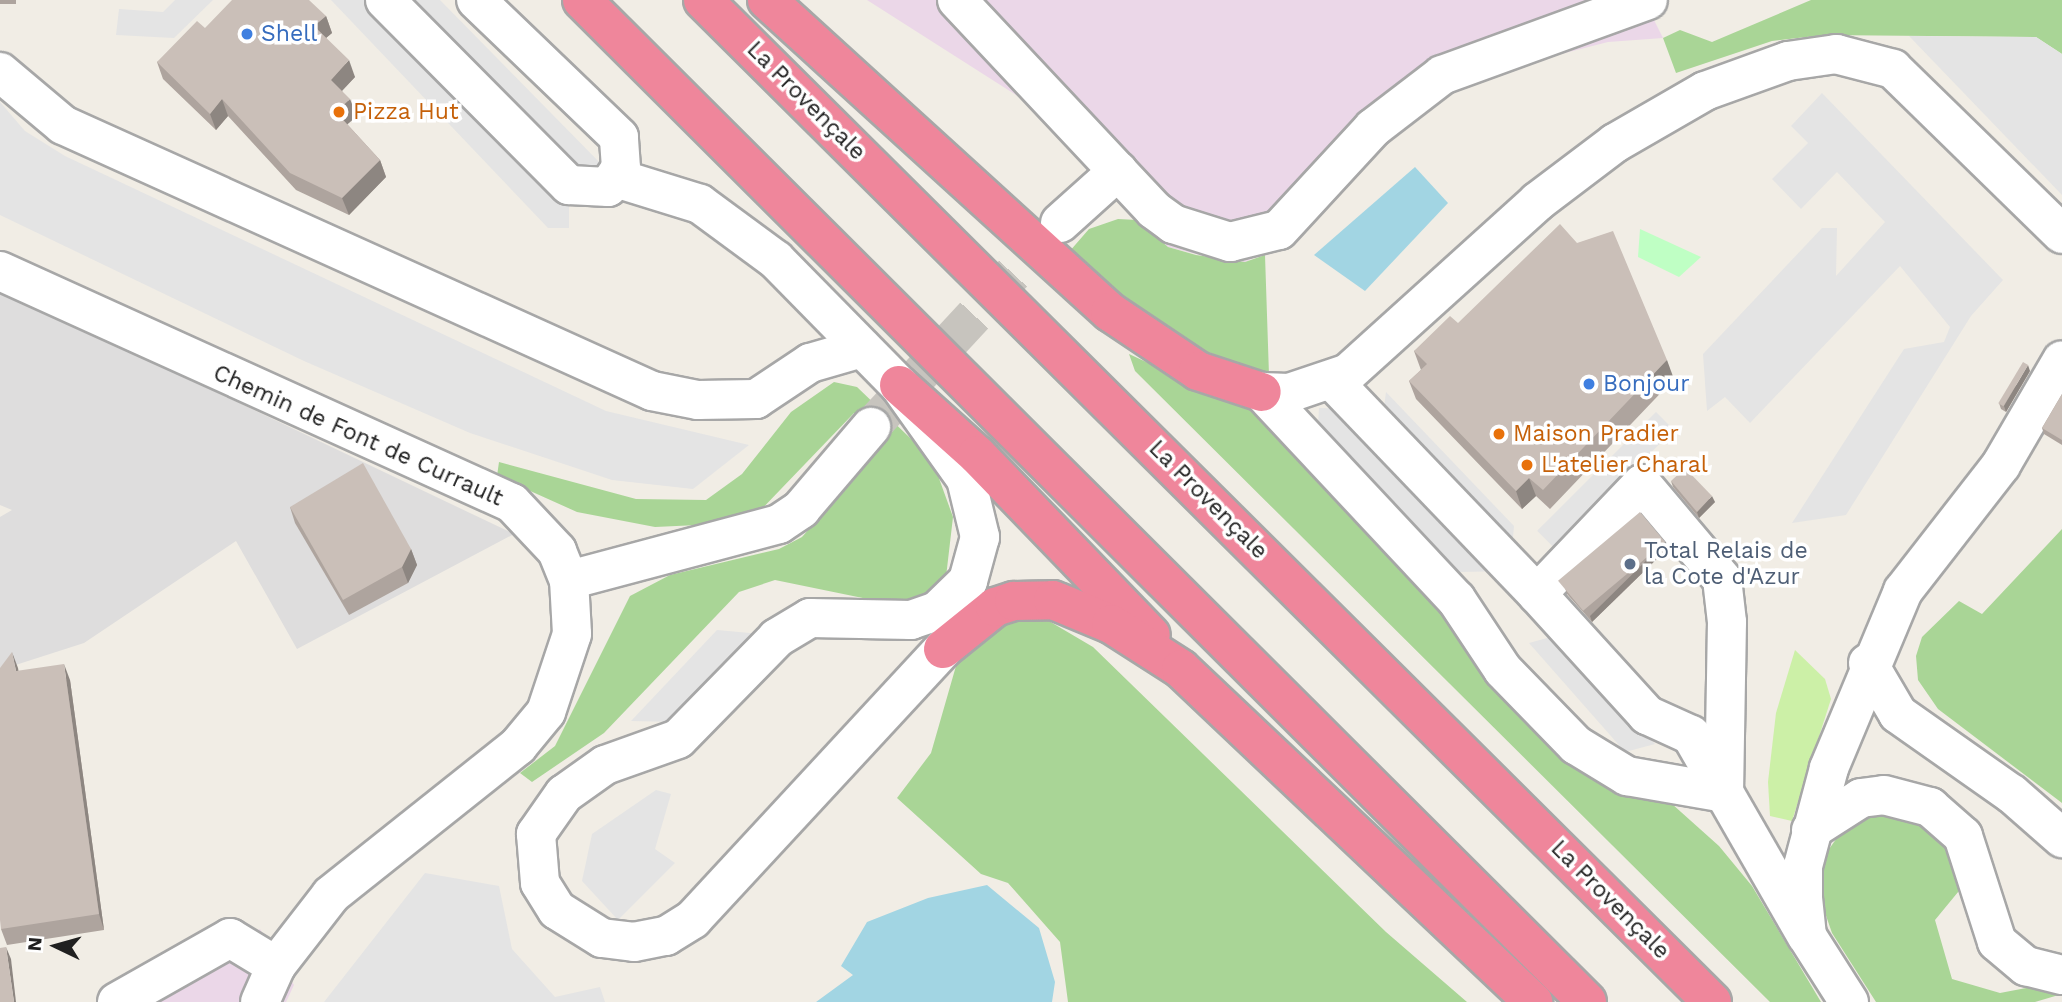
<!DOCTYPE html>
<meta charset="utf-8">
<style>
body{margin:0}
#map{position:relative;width:2062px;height:1002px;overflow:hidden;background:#f1ede5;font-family:"Work Sans",sans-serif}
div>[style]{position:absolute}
.residential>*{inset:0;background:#dedddd}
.industrial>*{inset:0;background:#ebd7e8}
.grass>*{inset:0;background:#ccf0a7}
.forest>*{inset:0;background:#a9d596}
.park>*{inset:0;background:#bfffc4}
.parking>*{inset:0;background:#e4e4e4;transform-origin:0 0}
.water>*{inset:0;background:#a2d5e3}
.minor-tunnel>*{height:38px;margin-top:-19px;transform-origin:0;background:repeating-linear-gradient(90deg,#c7c4be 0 38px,transparent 0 57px)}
.roads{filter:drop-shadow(2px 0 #a7a7a7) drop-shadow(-2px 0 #a7a7a7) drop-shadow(0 2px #a7a7a7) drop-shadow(0 -2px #a7a7a7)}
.minor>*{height:38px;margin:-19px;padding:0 19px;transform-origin:19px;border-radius:19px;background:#fff}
.highway>*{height:38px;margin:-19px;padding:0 19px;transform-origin:19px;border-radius:19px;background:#ef869b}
.wall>*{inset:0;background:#aea49e;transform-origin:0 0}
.shaded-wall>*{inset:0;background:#8d8681;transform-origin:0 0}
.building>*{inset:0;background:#cabfb8;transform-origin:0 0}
.dots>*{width:19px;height:19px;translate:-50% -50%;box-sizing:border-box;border:4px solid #fff;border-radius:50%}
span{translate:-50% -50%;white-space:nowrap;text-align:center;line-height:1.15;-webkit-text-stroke:7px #fff;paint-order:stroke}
.shop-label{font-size:23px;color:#366cbe}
.left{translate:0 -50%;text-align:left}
.street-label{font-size:23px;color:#202020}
.food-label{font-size:23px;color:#c56008}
.service-label{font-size:23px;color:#4e5e75}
.north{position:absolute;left:21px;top:911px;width:70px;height:70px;-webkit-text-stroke:5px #fff;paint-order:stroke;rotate:275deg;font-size:19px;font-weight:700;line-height:28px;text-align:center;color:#202020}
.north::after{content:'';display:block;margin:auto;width:24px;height:32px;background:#202020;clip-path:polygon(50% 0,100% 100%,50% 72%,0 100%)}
</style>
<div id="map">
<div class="residential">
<div style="clip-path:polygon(0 289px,514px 534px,297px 649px,236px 541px,84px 643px,0 670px,0 517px,12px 510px,0 505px)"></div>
</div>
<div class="industrial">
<div style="clip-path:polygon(867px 0,1644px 0,1663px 38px,1608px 42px,1468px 78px,1405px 125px,1300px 236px,1245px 262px,1224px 261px,1168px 247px,1151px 235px,1052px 118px)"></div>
<div style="clip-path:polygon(260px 929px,294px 985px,286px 1002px,145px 1002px)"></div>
</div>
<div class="grass">
<div style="clip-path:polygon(1795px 650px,1825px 679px,1831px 699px,1792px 821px,1770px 816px,1768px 782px,1776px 713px)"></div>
</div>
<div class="forest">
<div style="clip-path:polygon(1811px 0,2062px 0,2062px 54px,2036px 37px,1824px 35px,1772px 41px,1676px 73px,1663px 38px,1680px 30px,1712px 42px)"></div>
<div style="clip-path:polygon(1118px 219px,1137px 220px,1168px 247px,1196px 255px,1245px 262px,1265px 255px,1269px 375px,1163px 335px,1069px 252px,1089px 229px)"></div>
<div style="clip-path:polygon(1129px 354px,1267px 418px,1434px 591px,1719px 846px,1752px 886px,1821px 1002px,1770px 1002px,1135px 371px)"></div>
<div style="clip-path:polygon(834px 382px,857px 387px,932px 459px,953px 517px,946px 577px,929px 598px,892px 604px,775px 580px,739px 592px,604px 733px,532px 782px,520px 773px,555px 746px,630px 596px,670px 575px,779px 549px,802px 537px,887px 441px,854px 413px,759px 512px,719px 524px,655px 527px,577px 512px,497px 476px,499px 462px,636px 499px,706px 500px,742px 474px,791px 412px)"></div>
<div style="clip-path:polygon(2062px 529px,2062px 803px,1938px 709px,1918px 680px,1916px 656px,1922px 637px,1959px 601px,1982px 614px)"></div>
<div style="clip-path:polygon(1037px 614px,1093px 647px,1386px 932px,1467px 1002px,1068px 1002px,1060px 942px,1008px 883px,981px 874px,897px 798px,931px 753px,958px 659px,991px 626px)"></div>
<div style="clip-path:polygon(1886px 815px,1929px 827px,1944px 841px,1963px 886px,1935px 920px,1952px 979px,2000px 993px,2036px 986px,2062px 994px,2035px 1002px,1876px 1002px,1832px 933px,1822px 904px,1822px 859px,1839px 835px,1864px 818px)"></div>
</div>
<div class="park">
<div style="clip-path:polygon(1640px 229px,1701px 257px,1679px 277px,1638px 257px)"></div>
</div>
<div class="parking">
<div style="clip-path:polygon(175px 0,213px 0,174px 38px,116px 35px,119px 9px,163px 12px)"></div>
<div style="clip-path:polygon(331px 0,440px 0,606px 169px,569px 169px,569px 228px,548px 228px)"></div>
<div style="clip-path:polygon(1909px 36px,2036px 37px,2062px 54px,2062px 195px)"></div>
<div style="clip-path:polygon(1822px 93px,2003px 280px,1971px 316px,1846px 515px,1792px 523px,1904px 349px,1944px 342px,1950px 327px,1900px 266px,1750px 423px,1725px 397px,1707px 411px,1703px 354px,1822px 228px,1837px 228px,1836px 276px,1885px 222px,1837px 172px,1801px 209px,1772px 179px,1808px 143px,1791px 126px)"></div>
<div style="clip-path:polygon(0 102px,25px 131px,65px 156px,606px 411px,749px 445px,693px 489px,612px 480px,470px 433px,304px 361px,0 215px)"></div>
<div style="clip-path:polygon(1386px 392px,1514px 526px,1510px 571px,1459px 572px,1318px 425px,1319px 408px,1358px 409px,1381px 430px)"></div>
<div style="left:1656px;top:412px;width:25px;height:168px;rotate:45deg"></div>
<div style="clip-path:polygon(717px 630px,761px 634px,677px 722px,631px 721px)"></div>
<div style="clip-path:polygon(1558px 635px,1655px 744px,1625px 752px,1529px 643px)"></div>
<div style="clip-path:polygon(656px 790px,671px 794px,655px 849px,675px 863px,618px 920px,582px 881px,592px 834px)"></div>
<div style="clip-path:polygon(425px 873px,499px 886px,512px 949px,555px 997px,600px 987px,605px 1002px,324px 1002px)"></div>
</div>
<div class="water">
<div style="clip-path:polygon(1415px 167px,1448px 203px,1365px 291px,1314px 255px)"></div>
<div style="clip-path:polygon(987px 885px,1039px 928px,1055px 982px,1052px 1002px,816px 1002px,853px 975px,841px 966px,867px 922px,928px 898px)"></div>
</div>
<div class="minor-tunnel">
<div style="left:871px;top:427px;width:278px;rotate:-47.2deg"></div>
</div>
<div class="roads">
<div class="minor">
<div style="left:385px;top:0;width:261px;rotate:45.2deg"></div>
<div style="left:569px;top:185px;width:39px;rotate:3deg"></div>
<div style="left:608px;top:187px;width:23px;rotate:-56deg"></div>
<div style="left:621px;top:168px;width:31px;rotate:-94deg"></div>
<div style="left:619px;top:137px;width:198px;rotate:-136.2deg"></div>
<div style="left:957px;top:0;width:288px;rotate:46.8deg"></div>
<div style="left:1154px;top:210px;width:24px;rotate:36deg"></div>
<div style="left:1173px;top:224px;width:60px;rotate:17.5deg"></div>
<div style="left:1230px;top:242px;width:50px;rotate:-13.8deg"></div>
<div style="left:1279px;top:230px;width:139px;rotate:-47.3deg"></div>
<div style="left:1373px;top:128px;width:87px;rotate:-37.5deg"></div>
<div style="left:1442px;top:75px;width:219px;rotate:-20deg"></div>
<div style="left:0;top:72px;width:82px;rotate:40.1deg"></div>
<div style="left:63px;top:125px;width:646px;rotate:24.3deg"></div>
<div style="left:652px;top:391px;width:47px;rotate:11.1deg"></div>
<div style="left:698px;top:400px;width:58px;rotate:-1deg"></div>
<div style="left:756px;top:399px;width:65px;rotate:-33.7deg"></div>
<div style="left:810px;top:363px;width:54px;rotate:-16.1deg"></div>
<div style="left:616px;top:178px;width:88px;rotate:17.2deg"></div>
<div style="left:700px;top:204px;width:94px;rotate:36.4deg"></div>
<div style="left:776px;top:260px;width:175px;rotate:45.5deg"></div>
<div style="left:899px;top:385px;width:115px;rotate:54.5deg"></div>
<div style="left:966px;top:479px;width:60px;rotate:76.4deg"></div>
<div style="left:980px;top:537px;width:46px;rotate:105.3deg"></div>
<div style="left:968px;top:581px;width:43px;rotate:135.9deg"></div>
<div style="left:937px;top:611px;width:28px;rotate:161deg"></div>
<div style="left:911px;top:620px;width:101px;rotate:-178.9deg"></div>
<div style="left:810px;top:618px;width:39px;rotate:149deg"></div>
<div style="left:777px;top:638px;width:141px;rotate:134.4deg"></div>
<div style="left:678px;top:739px;width:77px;rotate:160.4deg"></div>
<div style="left:605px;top:765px;width:50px;rotate:144.7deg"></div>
<div style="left:564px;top:794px;width:49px;rotate:125deg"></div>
<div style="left:536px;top:834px;width:49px;rotate:85.3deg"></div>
<div style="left:540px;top:883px;width:32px;rotate:58deg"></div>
<div style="left:557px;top:910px;width:53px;rotate:31.9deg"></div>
<div style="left:602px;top:938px;width:32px;rotate:7deg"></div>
<div style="left:634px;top:942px;width:33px;rotate:-11deg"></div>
<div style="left:666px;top:936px;width:32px;rotate:-32deg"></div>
<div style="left:693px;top:919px;width:368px;rotate:-47.2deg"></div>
<div style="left:1060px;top:223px;width:78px;rotate:-41.9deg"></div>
<div style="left:0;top:271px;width:562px;rotate:24.38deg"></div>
<div style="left:512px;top:503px;width:66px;rotate:46.8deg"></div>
<div style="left:557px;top:551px;width:31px;rotate:68deg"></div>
<div style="left:569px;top:580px;width:54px;rotate:86.8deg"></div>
<div style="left:572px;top:634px;width:82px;rotate:108.4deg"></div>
<div style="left:546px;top:712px;width:44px;rotate:129.5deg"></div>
<div style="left:518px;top:746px;width:239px;rotate:141.5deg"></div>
<div style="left:331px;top:895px;width:90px;rotate:127.8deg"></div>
<div style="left:276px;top:966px;width:39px;rotate:114deg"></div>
<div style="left:1262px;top:392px;width:284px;rotate:46.9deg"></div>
<div style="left:1456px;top:599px;width:85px;rotate:56.5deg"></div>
<div style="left:1503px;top:670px;width:105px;rotate:45.8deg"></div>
<div style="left:1576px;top:745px;width:60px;rotate:31.3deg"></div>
<div style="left:1627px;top:776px;width:98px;rotate:9.9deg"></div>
<div style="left:1724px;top:793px;width:171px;rotate:-89deg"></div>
<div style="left:1727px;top:622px;width:43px;rotate:-96.6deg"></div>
<div style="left:1722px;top:579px;width:124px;rotate:-130.1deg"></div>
<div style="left:1642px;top:484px;width:152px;rotate:133.7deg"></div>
<div style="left:1537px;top:594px;width:296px;rotate:-133.8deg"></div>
<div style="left:1262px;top:392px;width:27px;rotate:2deg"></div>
<div style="left:1289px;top:393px;width:62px;rotate:-18.7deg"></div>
<div style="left:1348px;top:373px;width:255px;rotate:-42.1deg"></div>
<div style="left:1537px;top:202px;width:98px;rotate:-37.1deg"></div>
<div style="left:1615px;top:143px;width:104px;rotate:-30deg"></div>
<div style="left:1705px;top:91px;width:88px;rotate:-19.9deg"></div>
<div style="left:1788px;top:61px;width:49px;rotate:-8.3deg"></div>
<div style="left:1836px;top:54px;width:59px;rotate:14.7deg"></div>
<div style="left:1893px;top:69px;width:236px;rotate:44.3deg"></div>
<div style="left:569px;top:580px;width:217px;rotate:-14.9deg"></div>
<div style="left:779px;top:524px;width:27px;rotate:-34deg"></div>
<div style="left:801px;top:509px;width:108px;rotate:-49.5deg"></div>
<div style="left:1537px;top:594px;width:164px;rotate:47.7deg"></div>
<div style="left:1647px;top:715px;width:48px;rotate:24.4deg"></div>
<div style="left:1691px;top:735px;width:231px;rotate:60.1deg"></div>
<div style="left:1868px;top:663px;width:59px;rotate:59.5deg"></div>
<div style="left:1898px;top:714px;width:139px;rotate:35.1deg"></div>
<div style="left:2012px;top:794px;width:67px;rotate:41.3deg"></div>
<div style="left:1811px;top:830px;width:59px;rotate:-32.6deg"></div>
<div style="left:1861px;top:798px;width:23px;rotate:-7deg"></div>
<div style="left:1884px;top:795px;width:48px;rotate:14.6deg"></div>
<div style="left:1930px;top:807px;width:44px;rotate:41.3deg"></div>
<div style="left:1963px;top:836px;width:111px;rotate:72.2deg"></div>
<div style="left:1997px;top:942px;width:38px;rotate:40deg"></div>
<div style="left:2026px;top:966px;width:37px;rotate:14deg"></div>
<div style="left:117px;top:1002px;width:130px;rotate:-29.5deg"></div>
<div style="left:230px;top:938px;width:54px;rotate:31.3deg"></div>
<div style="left:1849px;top:1002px;width:78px;rotate:-122.5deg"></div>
<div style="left:1807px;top:936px;width:38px;rotate:-96deg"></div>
<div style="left:1803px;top:898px;width:32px;rotate:-90deg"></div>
<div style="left:1803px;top:866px;width:101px;rotate:-75.1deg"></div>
<div style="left:1829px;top:768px;width:192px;rotate:-67.3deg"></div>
<div style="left:1903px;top:591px;width:160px;rotate:-52.1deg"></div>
<div style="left:2001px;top:465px;width:121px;rotate:-59.8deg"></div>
</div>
<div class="highway">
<div style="left:582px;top:0;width:1419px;rotate:44.91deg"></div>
<div style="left:703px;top:0;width:1422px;rotate:44.8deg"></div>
<div style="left:767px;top:0;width:464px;rotate:42.3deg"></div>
<div style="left:1110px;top:312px;width:106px;rotate:33.8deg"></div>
<div style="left:1198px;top:371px;width:67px;rotate:18.2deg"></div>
<div style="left:899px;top:385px;width:105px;rotate:41.9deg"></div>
<div style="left:977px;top:455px;width:250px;rotate:46deg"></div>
<div style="left:943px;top:649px;width:67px;rotate:-38.9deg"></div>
<div style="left:995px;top:607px;width:20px;rotate:-18deg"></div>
<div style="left:1014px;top:601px;width:39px;rotate:-1deg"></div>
<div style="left:1053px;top:600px;width:63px;rotate:22.5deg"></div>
<div style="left:1111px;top:624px;width:83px;rotate:32.7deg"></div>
<div style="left:1181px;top:669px;width:485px;rotate:43.4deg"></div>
</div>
</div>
<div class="wall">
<div style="left:0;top:0;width:16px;height:4px"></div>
<div style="clip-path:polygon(326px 16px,332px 33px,326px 38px,355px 77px,342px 91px,357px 116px,347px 124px,380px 160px,386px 177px,349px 215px,296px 190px,228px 116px,216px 130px,163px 79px,157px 62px,205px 28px)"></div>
<div style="clip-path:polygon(1458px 323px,1674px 379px,1550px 509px,1536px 496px,1522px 509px,1416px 399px,1409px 381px,1421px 370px,1414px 351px)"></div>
<div style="clip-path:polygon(2030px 371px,2006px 412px,2001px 409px,1999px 403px)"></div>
<div style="clip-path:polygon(2062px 394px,2062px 445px,2044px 434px,2042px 428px)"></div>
<div style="clip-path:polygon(1671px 481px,1715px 502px,1699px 518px,1673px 487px)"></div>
<div style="clip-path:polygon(290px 507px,411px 549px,417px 565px,408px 583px,349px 615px,295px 523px)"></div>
<div style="clip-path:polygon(1668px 548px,1592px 622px,1567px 594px,1565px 588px)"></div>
<div style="clip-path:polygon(18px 668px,18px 671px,70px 680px,104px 930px,7px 945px,1px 929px)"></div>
</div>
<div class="shaded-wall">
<div style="clip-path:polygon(326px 16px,332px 33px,320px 43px,314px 26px)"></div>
<div style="clip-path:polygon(349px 60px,355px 77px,337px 96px,331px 80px)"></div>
<div style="clip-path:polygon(222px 99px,228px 116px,216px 130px,210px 114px)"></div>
<div style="clip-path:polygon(350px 99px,357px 116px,342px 129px,336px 112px)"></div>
<div style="clip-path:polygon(380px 160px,386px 177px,349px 215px,342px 198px)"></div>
<div style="left:1667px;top:360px;width:20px;height:180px;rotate:70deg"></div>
<div style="clip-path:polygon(2028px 365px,2030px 371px,2006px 412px,2004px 406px)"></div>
<div style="clip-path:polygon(1529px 478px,1536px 496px,1522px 509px,1516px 491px)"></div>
<div style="clip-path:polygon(1712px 496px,1715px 502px,1699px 518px,1697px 512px)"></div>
<div style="clip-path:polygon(1665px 542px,1668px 548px,1592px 622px,1590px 616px)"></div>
<div style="clip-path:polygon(411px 549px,417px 565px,408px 583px,402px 567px)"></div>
<div style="clip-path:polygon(12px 652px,18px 668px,21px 687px,16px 671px)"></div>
<div style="clip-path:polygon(64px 664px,70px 680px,104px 930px,99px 914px)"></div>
<div style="clip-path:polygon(6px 947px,11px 959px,16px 1002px,14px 1002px)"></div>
</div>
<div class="building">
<div style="clip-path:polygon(232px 0,309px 0,326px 16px,314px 26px,349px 60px,331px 80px,350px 99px,336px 112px,380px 160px,342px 198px,290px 173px,222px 99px,210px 114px,157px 62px,197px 21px,205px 28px)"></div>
<div style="clip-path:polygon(1560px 224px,1577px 243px,1613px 231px,1667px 360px,1543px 490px,1529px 478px,1516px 491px,1409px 381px,1427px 364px,1414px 351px,1450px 316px,1458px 323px)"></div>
<div style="left:2023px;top:362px;width:6px;height:48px;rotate:31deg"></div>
<div style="clip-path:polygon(2062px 394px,2062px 440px,2042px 428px)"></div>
<div style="clip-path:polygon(363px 463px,411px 549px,402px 567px,343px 600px,290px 507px)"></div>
<div style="clip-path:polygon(1685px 468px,1712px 496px,1697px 512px,1671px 481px)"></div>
<div style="left:1640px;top:512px;width:39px;height:107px;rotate:50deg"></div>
<div style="clip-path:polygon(12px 652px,16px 671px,64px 664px,99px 914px,1px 929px,0 920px,0 668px)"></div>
<div style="clip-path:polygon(6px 947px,14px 1002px,0 1002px,0 948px)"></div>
</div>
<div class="dots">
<div style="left:247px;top:34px;background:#3f7fe0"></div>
<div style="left:339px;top:112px;background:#e8710a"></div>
<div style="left:1589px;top:384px;background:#3f7fe0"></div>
<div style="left:1499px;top:434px;background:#e8710a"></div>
<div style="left:1527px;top:465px;background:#e8710a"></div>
<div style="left:1630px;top:564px;background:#5c6f8a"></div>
</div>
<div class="shop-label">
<span class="left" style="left:261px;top:34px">Shell</span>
<span class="left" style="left:1603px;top:384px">Bonjour</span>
</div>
<div class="street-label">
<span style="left:806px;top:101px;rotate:45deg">La Provençale</span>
<span style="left:358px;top:436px;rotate:24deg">Chemin de Font de Currault</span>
<span style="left:1208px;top:500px;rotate:45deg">La Provençale</span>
<span style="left:1610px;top:900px;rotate:45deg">La Provençale</span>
</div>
<div class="food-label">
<span class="left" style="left:353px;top:112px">Pizza Hut</span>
<span class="left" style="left:1513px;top:434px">Maison Pradier</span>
<span class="left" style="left:1541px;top:465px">L'atelier Charal</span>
</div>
<div class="service-label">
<span class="left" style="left:1644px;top:564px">Total Relais de<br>la Cote d'Azur</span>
</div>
<div class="north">N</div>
</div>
